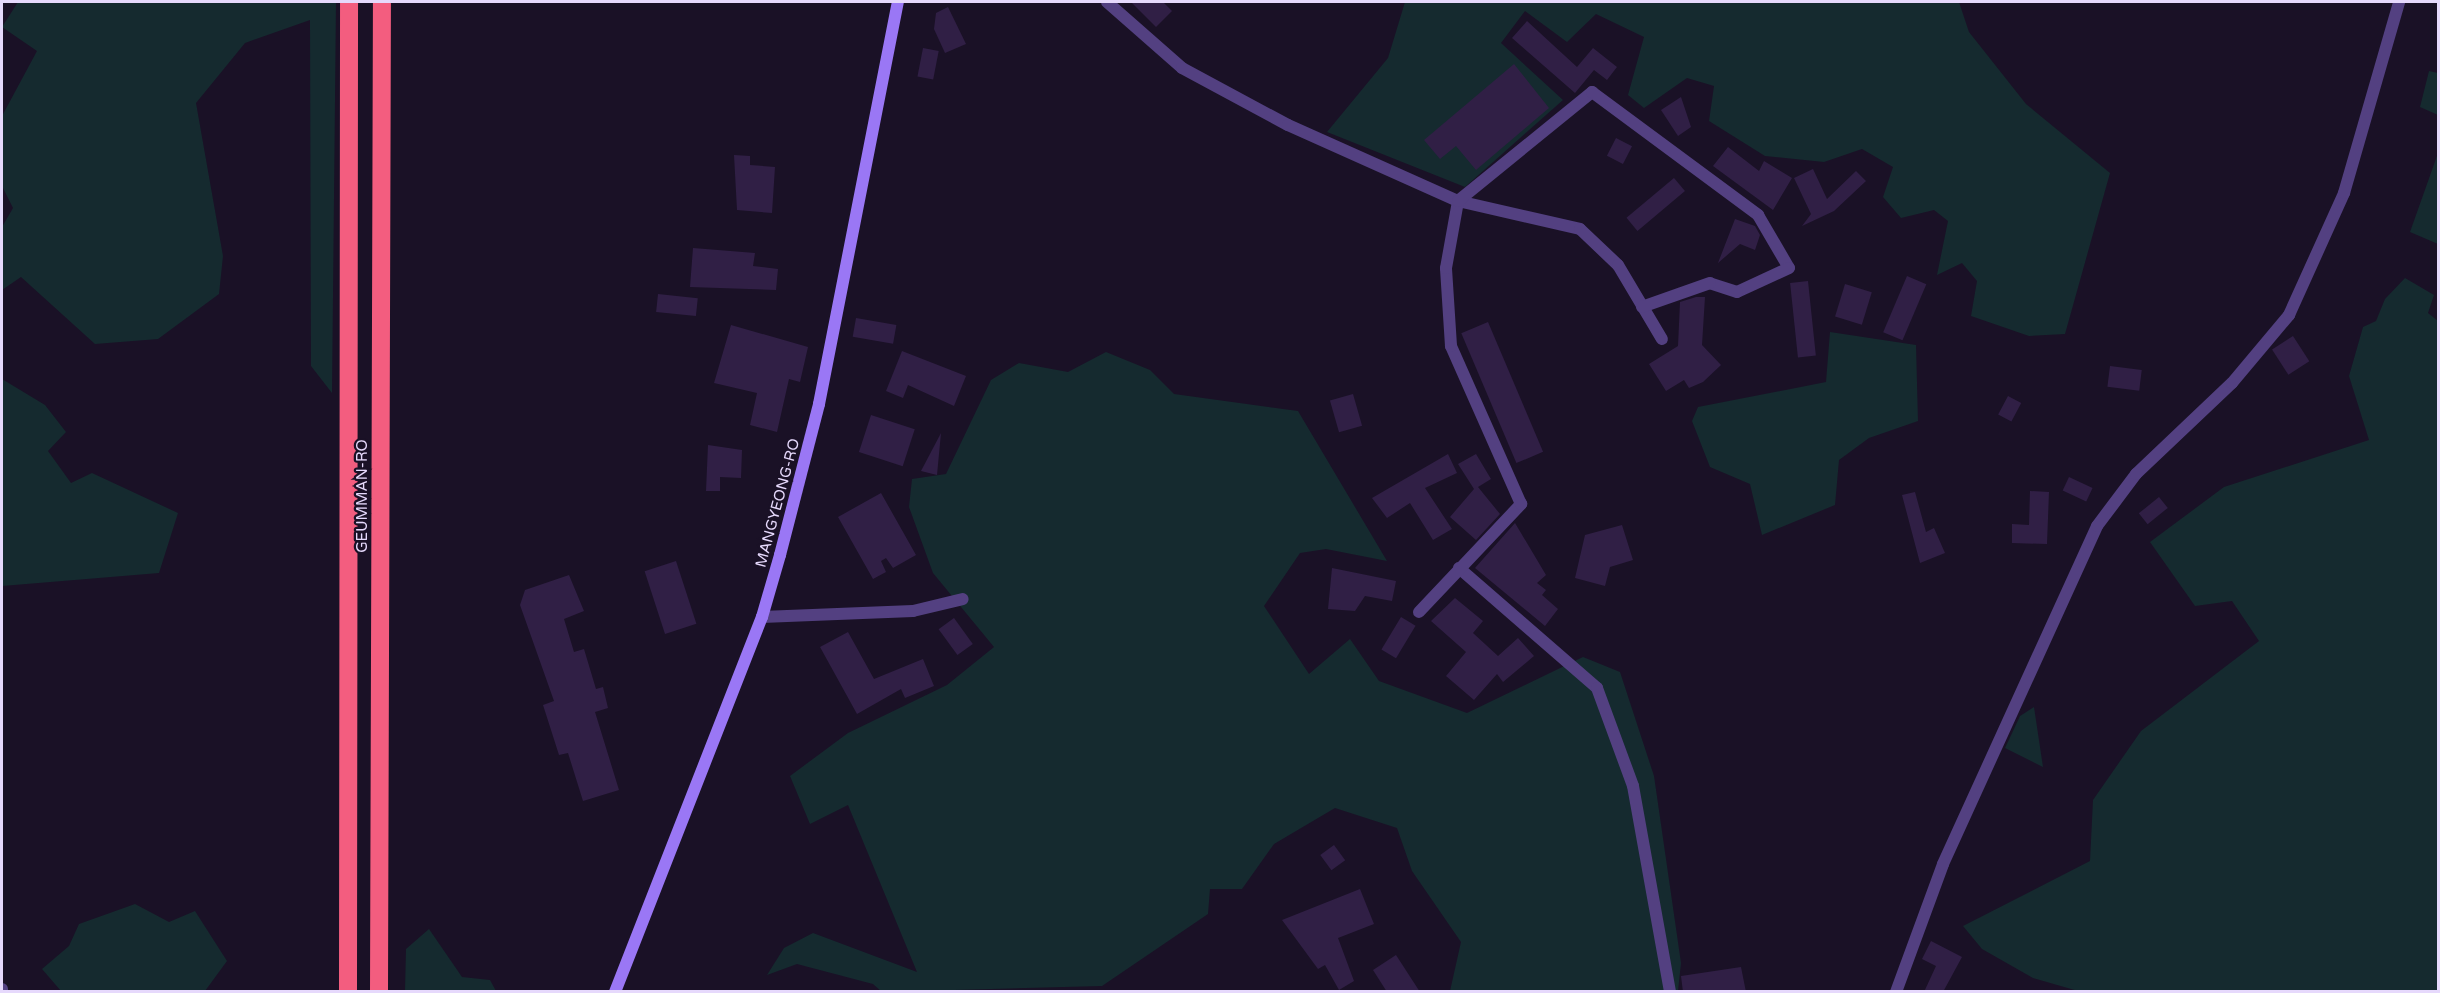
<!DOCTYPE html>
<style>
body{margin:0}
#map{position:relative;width:2440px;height:993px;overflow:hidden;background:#1a1126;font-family:"Varela Round",sans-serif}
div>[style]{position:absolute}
.green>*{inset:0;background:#152a2f}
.building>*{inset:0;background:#301f45;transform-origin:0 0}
.street>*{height:12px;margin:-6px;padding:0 6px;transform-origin:6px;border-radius:6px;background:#534081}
.secondary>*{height:12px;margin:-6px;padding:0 6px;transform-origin:6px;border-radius:6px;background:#9a77f5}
.highway>*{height:18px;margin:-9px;padding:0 9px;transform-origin:9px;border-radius:9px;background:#f35d7f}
span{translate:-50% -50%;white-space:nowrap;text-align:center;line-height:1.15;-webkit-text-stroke:4.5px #1a1126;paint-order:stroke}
.street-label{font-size:15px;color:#e6d9fc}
.frame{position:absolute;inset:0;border:3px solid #e6d9fc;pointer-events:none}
</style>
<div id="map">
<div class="green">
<div style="clip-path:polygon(18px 2px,336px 2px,332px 393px,311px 366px,310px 20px,245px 43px,196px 103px,223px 256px,219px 294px,158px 339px,95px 344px,21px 277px,2px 290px,2px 227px,13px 208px,2px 186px,2px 116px,37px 51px,2px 27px)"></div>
<div style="clip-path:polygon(1405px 2px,1959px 2px,1969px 32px,2026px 104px,2110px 173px,2065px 334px,2029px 336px,1971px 316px,1977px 281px,1962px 263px,1937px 275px,1948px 221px,1934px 210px,1901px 218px,1883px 197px,1893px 167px,1862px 149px,1824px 162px,1765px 156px,1709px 121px,1714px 86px,1687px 78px,1644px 108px,1628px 95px,1644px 37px,1596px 14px,1567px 42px,1525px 11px,1501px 43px,1563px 100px,1465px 187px,1327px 132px,1388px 58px)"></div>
<div style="clip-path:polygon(2429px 71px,2438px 73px,2438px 115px,2420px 107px)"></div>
<div style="clip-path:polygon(2438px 153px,2438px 244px,2410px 232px)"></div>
<div style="clip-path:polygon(2405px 278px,2434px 295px,2428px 313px,2438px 321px,2438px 991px,2078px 991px,2033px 978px,1982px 949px,1963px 926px,2090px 861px,2093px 800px,2141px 731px,2259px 641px,2232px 601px,2195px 606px,2150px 542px,2224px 487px,2369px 440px,2349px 376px,2363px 327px,2376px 321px,2385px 299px)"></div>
<div style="clip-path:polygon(1830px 332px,1916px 345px,1918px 421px,1869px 438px,1839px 460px,1835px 505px,1762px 535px,1750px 484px,1710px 467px,1692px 421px,1698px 407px,1826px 382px)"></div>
<div style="clip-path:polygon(1106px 352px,1150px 370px,1174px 394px,1298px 411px,1387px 561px,1326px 549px,1300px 553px,1264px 606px,1309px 674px,1350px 639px,1379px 681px,1467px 713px,1583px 657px,1620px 672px,1654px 776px,1681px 963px,1678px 991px,1450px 991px,1461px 942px,1412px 871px,1397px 828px,1335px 808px,1274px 844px,1242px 889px,1210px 889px,1208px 914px,1102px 986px,882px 992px,873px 984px,797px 964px,767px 975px,784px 948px,813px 933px,917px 972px,848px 805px,810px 824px,790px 776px,848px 733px,947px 685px,994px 647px,933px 573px,909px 507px,912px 479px,946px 474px,991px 380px,1019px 363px,1068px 372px)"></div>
<div style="clip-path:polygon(2px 379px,45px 405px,66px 432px,48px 451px,71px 483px,92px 473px,178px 513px,159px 573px,2px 586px)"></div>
<div style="clip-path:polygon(2034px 707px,2043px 767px,2005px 748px,2020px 716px)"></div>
<div style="clip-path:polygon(135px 904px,169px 922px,195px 911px,227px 961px,205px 991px,61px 991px,42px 969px,69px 946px,79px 924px)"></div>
<div style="clip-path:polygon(429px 929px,462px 977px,490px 980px,496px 991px,405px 991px,406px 949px)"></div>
</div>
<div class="building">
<div style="clip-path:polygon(1131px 2px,1163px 2px,1172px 11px,1156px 27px)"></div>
<div style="clip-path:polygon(948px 7px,966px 44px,945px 53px,934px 29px,936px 13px)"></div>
<div style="clip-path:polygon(1527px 21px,1577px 67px,1593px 48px,1617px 67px,1607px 80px,1594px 70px,1575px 93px,1512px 38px)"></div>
<div style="left:923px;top:48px;width:16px;height:29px;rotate:11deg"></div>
<div style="clip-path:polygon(1514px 64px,1549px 108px,1476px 170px,1456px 146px,1440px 159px,1424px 140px)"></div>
<div style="clip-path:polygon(1681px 97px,1691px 127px,1678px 136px,1661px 110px)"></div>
<div style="left:1616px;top:138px;width:18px;height:20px;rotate:27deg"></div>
<div style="clip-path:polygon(1728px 147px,1759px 171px,1764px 161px,1792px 178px,1773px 210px,1713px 166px)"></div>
<div style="clip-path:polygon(734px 155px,750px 156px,750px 165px,775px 167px,772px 213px,737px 210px)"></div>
<div style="clip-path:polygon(1813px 169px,1827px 199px,1856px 171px,1866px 181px,1834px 211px,1802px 226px,1811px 214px,1794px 178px)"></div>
<div style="left:1674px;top:178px;width:17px;height:62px;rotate:50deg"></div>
<div style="clip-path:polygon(1735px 219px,1755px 226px,1760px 235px,1755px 250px,1740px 244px,1718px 263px)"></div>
<div style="clip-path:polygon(693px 248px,755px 253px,753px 266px,778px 269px,776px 290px,690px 287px)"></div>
<div style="left:1907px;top:276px;width:21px;height:61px;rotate:23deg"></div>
<div style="left:1808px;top:281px;width:75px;height:18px;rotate:84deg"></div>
<div style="left:1845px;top:284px;width:28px;height:34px;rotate:17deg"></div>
<div style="left:658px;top:294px;width:40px;height:18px;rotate:6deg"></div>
<div style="clip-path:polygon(1696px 297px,1705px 297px,1702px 345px,1721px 365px,1703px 382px,1689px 388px,1684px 380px,1666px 391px,1649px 364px,1678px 346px,1680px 302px)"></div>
<div style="left:856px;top:318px;width:41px;height:19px;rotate:10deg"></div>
<div style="left:1488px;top:322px;width:141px;height:29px;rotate:67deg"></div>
<div style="clip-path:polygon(731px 325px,808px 347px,800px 382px,789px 379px,777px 432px,750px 425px,757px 393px,714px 383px)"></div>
<div style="left:2293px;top:336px;width:30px;height:25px;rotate:57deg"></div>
<div style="clip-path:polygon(902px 351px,966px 376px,954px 406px,908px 385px,903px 398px,886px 391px)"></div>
<div style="left:2110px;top:366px;width:32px;height:21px;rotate:7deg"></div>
<div style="left:1353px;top:394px;width:33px;height:24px;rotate:74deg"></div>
<div style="left:2008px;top:396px;width:15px;height:21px;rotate:28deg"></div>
<div style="left:871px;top:415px;width:46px;height:39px;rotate:18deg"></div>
<div style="clip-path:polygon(941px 433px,937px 475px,921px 471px)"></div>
<div style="clip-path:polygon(708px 445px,742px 450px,741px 478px,720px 477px,720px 491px,706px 491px)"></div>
<div style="clip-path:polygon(1448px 454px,1457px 473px,1425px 488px,1452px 529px,1433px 540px,1410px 503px,1387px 518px,1372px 498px)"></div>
<div style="clip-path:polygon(1476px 454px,1491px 479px,1478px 487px,1500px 514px,1476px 540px,1450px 517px,1474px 489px,1458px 464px)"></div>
<div style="left:2069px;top:477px;width:26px;height:15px;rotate:25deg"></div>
<div style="clip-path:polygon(2030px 491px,2049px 492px,2047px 544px,2012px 543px,2012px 524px,2029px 525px)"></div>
<div style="clip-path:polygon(1915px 492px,1926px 532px,1934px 528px,1945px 553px,1920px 563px,1902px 495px)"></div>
<div style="clip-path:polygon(881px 493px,916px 555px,893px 568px,886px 558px,881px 561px,886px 572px,873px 579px,838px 517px)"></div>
<div style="left:2159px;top:497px;width:14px;height:26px;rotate:51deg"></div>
<div style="clip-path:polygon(1515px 523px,1546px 575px,1537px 583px,1546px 590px,1542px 595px,1558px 609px,1545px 626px,1475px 568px)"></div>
<div style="clip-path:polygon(1622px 525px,1633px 560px,1610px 567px,1605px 586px,1575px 578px,1585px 535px)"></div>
<div style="left:676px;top:561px;width:66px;height:33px;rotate:72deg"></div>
<div style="clip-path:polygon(1332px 568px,1396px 581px,1392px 601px,1365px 596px,1355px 611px,1328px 609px)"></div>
<div style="clip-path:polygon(569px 575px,584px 611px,564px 619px,574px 652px,584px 649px,596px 689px,603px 687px,608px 708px,595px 712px,619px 790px,583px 801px,568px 753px,559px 755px,543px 705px,554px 701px,520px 605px,525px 590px)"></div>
<div style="clip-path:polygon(1455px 598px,1483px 621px,1473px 633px,1498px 656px,1518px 638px,1534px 656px,1503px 682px,1497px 674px,1474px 700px,1446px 676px,1466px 652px,1431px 621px)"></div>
<div style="left:1401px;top:617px;width:17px;height:38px;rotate:31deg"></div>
<div style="left:954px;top:618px;width:32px;height:19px;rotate:54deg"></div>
<div style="clip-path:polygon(848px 632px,874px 679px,923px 659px,934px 686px,905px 698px,901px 689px,857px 714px,820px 647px)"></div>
<div style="left:1334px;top:845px;width:19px;height:17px;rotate:54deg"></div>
<div style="clip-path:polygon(1360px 889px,1374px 924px,1338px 938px,1354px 981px,1339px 990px,1325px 965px,1318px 969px,1282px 920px)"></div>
<div style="clip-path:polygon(1931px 941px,1962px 957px,1943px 992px,1924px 992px,1936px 966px,1922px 959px)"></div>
<div style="clip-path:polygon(1396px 955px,1420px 992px,1387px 992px,1373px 970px)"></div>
<div style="clip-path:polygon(1741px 967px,1746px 992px,1683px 992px,1681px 976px)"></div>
</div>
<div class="street">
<div style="left:1107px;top:2px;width:100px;rotate:41.3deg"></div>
<div style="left:1182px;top:68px;width:120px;rotate:28.3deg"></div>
<div style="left:1288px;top:125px;width:186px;rotate:24.1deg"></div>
<div style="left:1458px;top:201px;width:125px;rotate:12.9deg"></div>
<div style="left:1580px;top:229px;width:52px;rotate:43.5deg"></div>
<div style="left:1618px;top:265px;width:86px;rotate:59.3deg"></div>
<div style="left:1459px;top:568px;width:183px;rotate:41deg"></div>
<div style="left:1597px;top:688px;width:104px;rotate:69.8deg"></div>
<div style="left:1633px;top:786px;width:209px;rotate:79.8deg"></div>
<div style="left:1419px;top:612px;width:149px;rotate:-46.6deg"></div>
<div style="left:1521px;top:504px;width:173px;rotate:-113.9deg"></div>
<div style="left:1451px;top:346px;width:78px;rotate:-93.7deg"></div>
<div style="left:1446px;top:268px;width:68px;rotate:-79.8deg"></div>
<div style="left:1458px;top:201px;width:173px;rotate:-39.1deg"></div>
<div style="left:1592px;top:92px;width:207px;rotate:36.5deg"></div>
<div style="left:1758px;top:215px;width:61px;rotate:59.7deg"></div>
<div style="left:1789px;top:268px;width:57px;rotate:155.2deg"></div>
<div style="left:1737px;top:292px;width:28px;rotate:-162deg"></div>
<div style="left:1710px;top:283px;width:72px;rotate:160.6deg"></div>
<div style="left:762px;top:617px;width:151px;rotate:-2.3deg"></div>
<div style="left:913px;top:611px;width:51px;rotate:-13.5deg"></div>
<div style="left:2px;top:989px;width:3px;rotate:90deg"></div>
<div style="left:1896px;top:992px;width:136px;rotate:-69.8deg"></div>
<div style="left:1943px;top:864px;width:371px;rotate:-65.5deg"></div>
<div style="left:2097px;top:526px;width:65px;rotate:-53.1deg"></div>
<div style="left:2136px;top:474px;width:132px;rotate:-43.5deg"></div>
<div style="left:2232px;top:383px;width:89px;rotate:-50deg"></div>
<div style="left:2289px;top:315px;width:134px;rotate:-65.7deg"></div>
<div style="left:2344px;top:193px;width:199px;rotate:-73.9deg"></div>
</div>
<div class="secondary">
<div style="left:615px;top:992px;width:403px;rotate:-68.6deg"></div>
<div style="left:762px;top:617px;width:65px;rotate:-73.8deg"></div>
<div style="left:780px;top:555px;width:156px;rotate:-75.5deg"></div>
<div style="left:819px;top:404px;width:410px;rotate:-78.9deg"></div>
</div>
<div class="highway">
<div style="left:348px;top:992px;width:990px;rotate:-89.94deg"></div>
<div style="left:379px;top:992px;width:990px;rotate:-89.83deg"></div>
</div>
<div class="street-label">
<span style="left:363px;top:496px;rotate:-90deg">GEUMMAN-RO</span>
<span style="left:778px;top:503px;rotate:-75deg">MANGYEONG-RO</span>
</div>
<div class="frame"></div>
</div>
